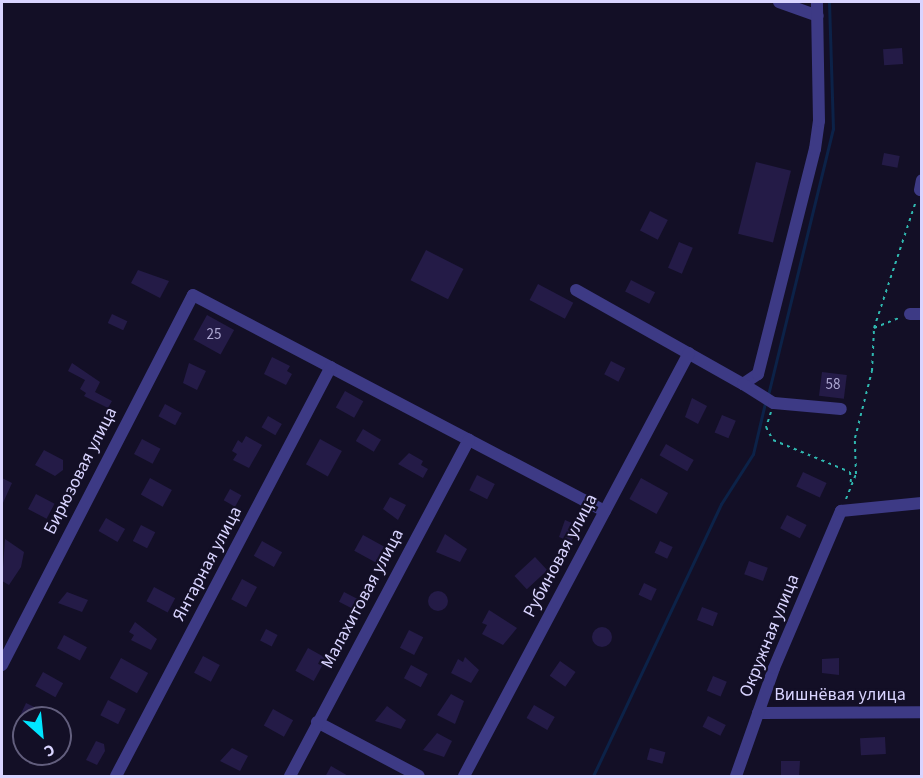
<!DOCTYPE html>
<html>
<head>
<meta charset="utf-8">
<style>
	body { margin:0 }
	#map { position:relative; width:923px; height:778px; overflow:hidden; background:#130f26; font-family:"Source Sans 3",sans-serif }
	div>[style] { position:absolute }
	.stream>* { height:3px; margin:-1.5px; padding:0 1.5px; transform-origin:1.5px; border-radius:1.5px; background:#0c2248 }
	.building>* { inset:0; background:#241b47; transform-origin:0 0 }
	.round { border-radius:50% }
	.path>* { height:2px; margin-top:-1px; transform-origin:0; background:repeating-linear-gradient(90deg,#2fb8b0 0 3px,transparent 0 7.5px) }
	.minor>* { height:12px; margin:-6px; padding:0 6px; transform-origin:6px; border-radius:6px; background:#3d3a85 }
	span { translate:-50% -50%; white-space:nowrap; text-align:center; line-height:1.15; -webkit-text-stroke:4.5px #130f26; paint-order:stroke }
	.number-label { font-size:15px; color:#aca6d1 }
	.number-label span { -webkit-text-stroke-width:0 }
	.street-label { font-size:18px; color:#d9d4ff }
	.frame { position:absolute; inset:0; border:3px solid #d9d4ff; pointer-events:none }
	.north { position:absolute; left:12px; top:706px; width:60px; height:60px; box-sizing:border-box; background:#130f26; border:2px solid #625e7d; border-radius:50%; rotate:153deg; font-size:16px; font-weight:700; line-height:24px; text-align:center; color:#d9d4ff }
	.north::after { content:''; display:block; margin:auto; width:21px; height:27px; background:#00e5ff; clip-path:polygon(50% 0,100% 100%,50% 72%,0 100%) }
</style>
</head>
<body>
<div id="map">
	<div class="stream">
		<i style="left:768px;top:395px;width:274px;rotate:-76.3deg"></i>
		<i style="left:833px;top:129px;width:127px;rotate:-91.8deg"></i>
		<i style="left:593px;top:776px;width:301px;rotate:-64.8deg"></i>
		<i style="left:721px;top:504px;width:59px;rotate:-57.4deg"></i>
		<i style="left:753px;top:454px;width:52px;rotate:-76.8deg"></i>
	</div>
	<div class="building">
		<i style="left:902px;top:48px;width:16px;height:19px;rotate:86deg"></i>
		<i style="left:884px;top:153px;width:16px;height:12px;rotate:11deg"></i>
		<i style="left:756px;top:162px;width:36px;height:74px;rotate:14deg"></i>
		<i style="left:650px;top:211px;width:20px;height:22px;rotate:27deg"></i>
		<i style="left:679px;top:242px;width:15px;height:28px;rotate:23deg"></i>
		<i style="left:426px;top:250px;width:42px;height:34px;rotate:27deg"></i>
		<i style="clip-path:polygon(138px 270px,169px 281px,160px 298px,131px 283px)"></i>
		<i style="left:631px;top:280px;width:27px;height:13px;rotate:27deg"></i>
		<i style="left:538px;top:284px;width:40px;height:18px;rotate:28deg"></i>
		<i style="left:112px;top:314px;width:17px;height:10px;rotate:25deg"></i>
		<i style="left:207px;top:315px;width:31px;height:28px;rotate:29deg"></i>
		<i style="clip-path:polygon(272px 357px,290px 366px,287px 371px,292px 374px,286px 385px,264px 374px)"></i>
		<i style="left:611px;top:361px;width:16px;height:15px;rotate:27deg"></i>
		<i style="clip-path:polygon(72px 363px,100px 382px,95px 392px,112px 401px,108px 408px,84px 396px,86px 393px,80px 389px,85px 380px,68px 371px)"></i>
		<i style="clip-path:polygon(189px 363px,206px 371px,197px 390px,183px 383px)"></i>
		<i style="left:822px;top:372px;width:25px;height:24px;rotate:7deg"></i>
		<i style="left:345px;top:391px;width:21px;height:19px;rotate:29deg"></i>
		<i style="clip-path:polygon(692px 398px,707px 406px,698px 424px,685px 417px)"></i>
		<i style="left:165px;top:404px;width:19px;height:14px;rotate:28deg"></i>
		<i style="left:722px;top:415px;width:15px;height:19px;rotate:23deg"></i>
		<i style="left:268px;top:416px;width:16px;height:13px;rotate:30deg"></i>
		<i style="left:363px;top:429px;width:21px;height:14px;rotate:31deg"></i>
		<i style="clip-path:polygon(246px 436px,262px 445px,249px 468px,233px 460px,237px 454px,232px 451px,238px 440px,242px 443px)"></i>
		<i style="left:142px;top:439px;width:21px;height:17px;rotate:28deg"></i>
		<i style="left:320px;top:439px;width:25px;height:29px;rotate:29deg"></i>
		<i style="left:666px;top:444px;width:32px;height:13px;rotate:30deg"></i>
		<i style="clip-path:polygon(44px 450px,63px 460px,63px 470px,55px 476px,35px 465px)"></i>
		<i style="clip-path:polygon(409px 453px,423px 461px,421px 465px,428px 469px,423px 478px,398px 464px)"></i>
		<i style="left:803px;top:472px;width:26px;height:16px;rotate:25deg"></i>
		<i style="left:477px;top:475px;width:20px;height:17px;rotate:27deg"></i>
		<i style="clip-path:polygon(2px 478px,12px 483px,2px 505px)"></i>
		<i style="left:150px;top:478px;width:25px;height:19px;rotate:29deg"></i>
		<i style="left:641px;top:478px;width:31px;height:24px;rotate:29deg"></i>
		<i style="left:230px;top:489px;width:13px;height:13px;rotate:29deg"></i>
		<i style="left:36px;top:494px;width:21px;height:17px;rotate:28deg"></i>
		<i style="clip-path:polygon(390px 497px,406px 505px,398px 520px,383px 509px)"></i>
		<i style="left:787px;top:515px;width:22px;height:15px;rotate:27deg"></i>
		<i style="left:106px;top:518px;width:22px;height:15px;rotate:30deg"></i>
		<i style="clip-path:polygon(565px 520px,579px 526px,571px 542px,559px 537px)"></i>
		<i style="left:141px;top:525px;width:16px;height:18px;rotate:27deg"></i>
		<i style="clip-path:polygon(445px 534px,467px 549px,460px 562px,436px 552px)"></i>
		<i style="left:363px;top:535px;width:25px;height:18px;rotate:29deg"></i>
		<i style="clip-path:polygon(5px 539px,24px 552px,21px 567px,9px 585px,2px 581px)"></i>
		<i style="left:262px;top:541px;width:23px;height:17px;rotate:29deg"></i>
		<i style="left:660px;top:541px;width:14px;height:13px;rotate:25deg"></i>
		<i style="left:535px;top:557px;width:18px;height:28px;rotate:47deg"></i>
		<i style="left:749px;top:561px;width:20px;height:14px;rotate:20deg"></i>
		<i style="left:242px;top:579px;width:17px;height:23px;rotate:28deg"></i>
		<i style="left:644px;top:583px;width:14px;height:13px;rotate:25deg"></i>
		<i style="left:154px;top:587px;width:24px;height:16px;rotate:28deg"></i>
		<i class="round" style="left:428px;top:591px;width:20px;height:20px"></i>
		<i style="clip-path:polygon(67px 592px,88px 600px,82px 612px,58px 603px)"></i>
		<i style="left:344px;top:592px;width:18px;height:11px;rotate:27deg"></i>
		<i style="left:702px;top:607px;width:17px;height:14px;rotate:21deg"></i>
		<i style="clip-path:polygon(489px 610px,517px 628px,503px 645px,482px 634px,487px 625px,482px 623px)"></i>
		<i style="clip-path:polygon(135px 622px,157px 639px,151px 650px,131px 640px,134px 635px,129px 632px)"></i>
		<i class="round" style="left:592px;top:627px;width:20px;height:20px"></i>
		<i style="left:266px;top:629px;width:13px;height:13px;rotate:27deg"></i>
		<i style="left:409px;top:630px;width:16px;height:20px;rotate:27deg"></i>
		<i style="left:64px;top:635px;width:26px;height:15px;rotate:28deg"></i>
		<i style="left:308px;top:648px;width:21px;height:26px;rotate:29deg"></i>
		<i style="left:203px;top:656px;width:19px;height:19px;rotate:28deg"></i>
		<i style="clip-path:polygon(465px 657px,479px 670px,471px 683px,451px 673px,458px 659px,463px 662px)"></i>
		<i style="left:121px;top:658px;width:31px;height:23px;rotate:29deg"></i>
		<i style="clip-path:polygon(839px 658px,839px 675px,822px 673px,822px 659px)"></i>
		<i style="left:560px;top:661px;width:19px;height:18px;rotate:35deg"></i>
		<i style="left:411px;top:665px;width:19px;height:15px;rotate:28deg"></i>
		<i style="left:43px;top:672px;width:23px;height:16px;rotate:29deg"></i>
		<i style="left:713px;top:676px;width:15px;height:16px;rotate:23deg"></i>
		<i style="clip-path:polygon(451px 694px,464px 701px,455px 724px,437px 715px)"></i>
		<i style="left:108px;top:700px;width:20px;height:17px;rotate:27deg"></i>
		<i style="clip-path:polygon(26px 703px,57px 718px,19px 718px)"></i>
		<i style="left:534px;top:705px;width:24px;height:15px;rotate:30deg"></i>
		<i style="clip-path:polygon(387px 706px,406px 720px,401px 729px,375px 721px)"></i>
		<i style="left:273px;top:709px;width:23px;height:19px;rotate:29deg"></i>
		<i style="left:708px;top:716px;width:20px;height:12px;rotate:27deg"></i>
		<i style="clip-path:polygon(437px 733px,452px 741px,444px 757px,423px 750px)"></i>
		<i style="left:885px;top:737px;width:17px;height:25px;rotate:87deg"></i>
		<i style="clip-path:polygon(96px 741px,104px 744px,105px 751px,97px 765px,86px 760px)"></i>
		<i style="clip-path:polygon(232px 748px,248px 756px,240px 771px,220px 761px)"></i>
		<i style="left:650px;top:748px;width:16px;height:12px;rotate:15deg"></i>
		<i style="clip-path:polygon(781px 761px,800px 761px,799px 777px,781px 775px)"></i>
		<i style="clip-path:polygon(331px 766px,350px 777px,325px 777px)"></i>
	</div>
	<div class="path">
		<i style="left:874px;top:328px;width:27px;rotate:-22deg"></i>
		<i style="left:771px;top:412px;width:16px;rotate:108deg"></i>
		<i style="left:766px;top:427px;width:15px;rotate:62deg"></i>
		<i style="left:773px;top:440px;width:83px;rotate:22.6deg"></i>
		<i style="left:850px;top:472px;width:11px;rotate:85deg"></i>
		<i style="left:846px;top:499px;width:27px;rotate:-68deg"></i>
		<i style="left:856px;top:474px;width:36px;rotate:-92deg"></i>
		<i style="left:855px;top:438px;width:69px;rotate:-75.8deg"></i>
		<i style="left:872px;top:371px;width:43px;rotate:-87.3deg"></i>
		<i style="left:874px;top:328px;width:134px;rotate:-71.7deg"></i>
	</div>
	<div class="minor">
		<i style="left:779px;top:2px;width:41px;rotate:19.7deg"></i>
		<i style="left:920px;top:190px;width:10px;rotate:-79deg"></i>
		<i style="left:576px;top:290px;width:192px;rotate:29.4deg"></i>
		<i style="left:743px;top:384px;width:18px;rotate:-34deg"></i>
		<i style="left:758px;top:374px;width:232px;rotate:-75.8deg"></i>
		<i style="left:815px;top:149px;width:28px;rotate:-82deg"></i>
		<i style="left:819px;top:121px;width:119px;rotate:-91deg"></i>
		<i style="left:910px;top:314px;width:12px"></i>
		<i style="left:743px;top:384px;width:36px;rotate:32deg"></i>
		<i style="left:774px;top:403px;width:67px;rotate:5.1deg"></i>
		<i style="left:2px;top:665px;width:416px;rotate:-62.7deg"></i>
		<i style="left:193px;top:295px;width:465px;rotate:27.7deg"></i>
		<i style="left:758px;top:713px;width:164px;rotate:-0.3deg"></i>
		<i style="left:317px;top:722px;width:115px;rotate:27.9deg"></i>
		<i style="left:116px;top:776px;width:462px;rotate:-62.3deg"></i>
		<i style="left:290px;top:776px;width:381px;rotate:-62deg"></i>
		<i style="left:464px;top:776px;width:479px;rotate:-62deg"></i>
		<i style="left:736px;top:776px;width:114px;rotate:-70.6deg"></i>
		<i style="left:774px;top:668px;width:171px;rotate:-66.9deg"></i>
		<i style="left:841px;top:511px;width:81px;rotate:-5.6deg"></i>
	</div>
	<div class="number-label">
		<span style="left:214px;top:335px">25</span>
		<span style="left:833px;top:385px">58</span>
	</div>
	<div class="street-label">
		<span style="left:81px;top:471px;rotate:-63deg">Бирюзовая улица</span>
		<span style="left:561px;top:556px;rotate:-62deg">Рубиновая улица</span>
		<span style="left:208px;top:564px;rotate:-62deg">Янтарная улица</span>
		<span style="left:363px;top:599px;rotate:-62deg">Малахитовая улица</span>
		<span style="left:770px;top:636px;rotate:-68deg">Окружная улица</span>
		<span style="left:840px;top:695px">Вишнёвая улица</span>
	</div>
	<div class="frame"></div>
	<div class="north">С</div>
</div>
</body>
</html>
